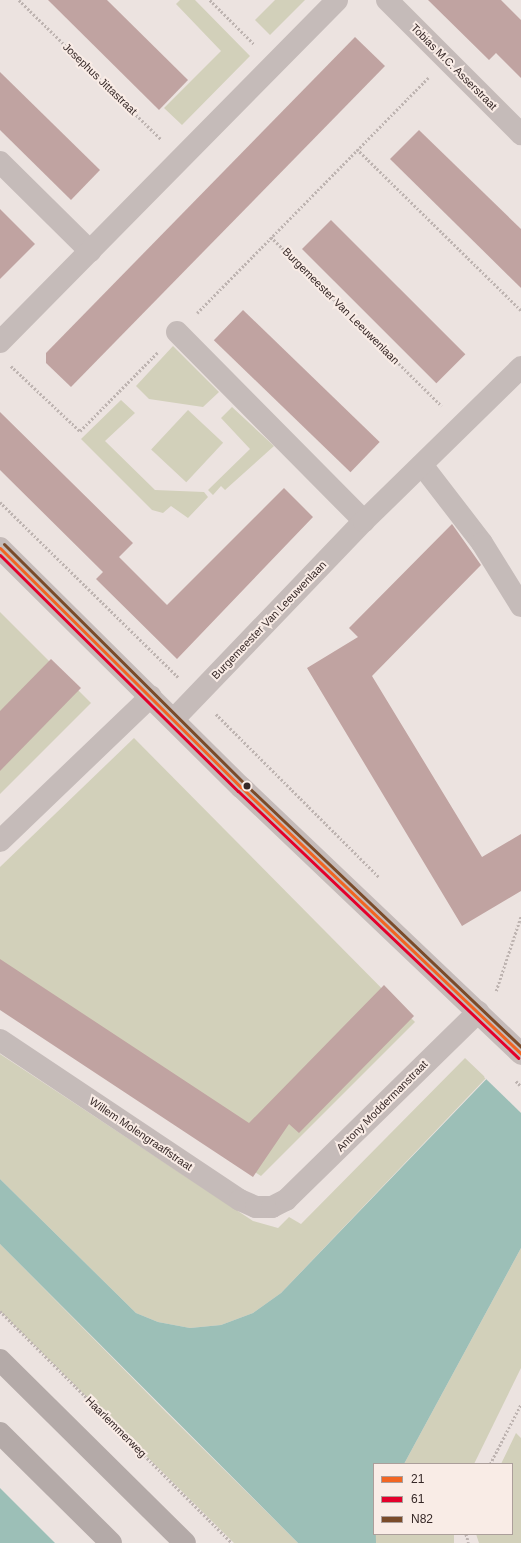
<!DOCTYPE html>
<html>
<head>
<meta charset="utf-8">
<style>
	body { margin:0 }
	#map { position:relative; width:521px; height:1543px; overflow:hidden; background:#ece3e0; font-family:Arial,sans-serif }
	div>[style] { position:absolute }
	.green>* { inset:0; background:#d2d0ba; transform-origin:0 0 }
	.water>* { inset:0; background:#9cbfb7 }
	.pier>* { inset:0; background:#ece3e0 }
	.building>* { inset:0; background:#c0a3a1; transform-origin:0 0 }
	.path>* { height:2.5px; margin-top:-1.25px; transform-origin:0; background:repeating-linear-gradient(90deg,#beb4b1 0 2px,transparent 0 4px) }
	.minor>* { height:22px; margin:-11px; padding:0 11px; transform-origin:11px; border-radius:11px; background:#c5bbb9 }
	.major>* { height:22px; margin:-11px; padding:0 11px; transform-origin:11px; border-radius:11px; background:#b4aaa8 }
	.bus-1>* { height:3px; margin:-1.5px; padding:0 1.5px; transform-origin:1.5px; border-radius:1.5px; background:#f26522 }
	.bus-2>* { height:3px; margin:-1.5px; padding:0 1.5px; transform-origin:1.5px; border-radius:1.5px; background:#e4002b }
	.bus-3>* { height:3px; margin:-1.5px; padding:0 1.5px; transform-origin:1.5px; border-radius:1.5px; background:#7a4b2a }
	.dots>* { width:11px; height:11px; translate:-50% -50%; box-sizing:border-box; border:2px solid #f9ece6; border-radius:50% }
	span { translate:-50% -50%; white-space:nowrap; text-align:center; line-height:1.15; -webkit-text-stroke:4px #f9ece6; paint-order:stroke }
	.street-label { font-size:11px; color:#362827 }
	.legend { position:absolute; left:373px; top:1463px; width:140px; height:72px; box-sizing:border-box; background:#f9ece6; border:1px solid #ab9e9a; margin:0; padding:5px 7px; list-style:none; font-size:12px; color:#362827 }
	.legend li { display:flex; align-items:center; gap:8px; height:20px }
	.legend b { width:20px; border:1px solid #ab9e9a }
</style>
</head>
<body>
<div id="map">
	<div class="green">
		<i style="clip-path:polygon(180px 0,195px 0,250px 56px,182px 125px,164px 108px,221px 51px,176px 4px)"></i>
		<i style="clip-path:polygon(275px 0,305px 0,270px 35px,255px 20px)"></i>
		<i style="clip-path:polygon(173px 346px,219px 392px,203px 407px,149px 399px,136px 386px)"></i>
		<i style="clip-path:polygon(121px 400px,135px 413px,105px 441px,155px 490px,204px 492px,208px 497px,188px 518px,171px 506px,163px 513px,152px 510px,81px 439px)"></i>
		<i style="clip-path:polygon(232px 407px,274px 446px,225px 490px,221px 486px,213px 495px,208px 490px,250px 449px,221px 418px)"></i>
		<i style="left:188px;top:410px;width:48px;height:54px;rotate:43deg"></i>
		<i style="clip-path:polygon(0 612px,91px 703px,0 794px)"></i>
		<i style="clip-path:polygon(134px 738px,415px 1022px,261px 1176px,0 1007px,0 867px)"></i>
		<i style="clip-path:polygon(0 1054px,253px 1221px,278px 1228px,289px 1217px,301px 1224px,465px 1058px,486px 1078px,281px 1293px,253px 1313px,221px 1325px,190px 1328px,158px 1322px,136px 1313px,0 1179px)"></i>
		<i style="clip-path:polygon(0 1244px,166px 1412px,298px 1543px,234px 1543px,0 1311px)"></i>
		<i style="clip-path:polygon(521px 1248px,521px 1368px,474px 1464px,404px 1464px)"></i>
		<i style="clip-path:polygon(516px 1433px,521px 1438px,521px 1543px,479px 1543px,476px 1534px,512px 1534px,512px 1464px,501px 1464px)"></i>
		<i style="left:375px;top:1534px;width:79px;height:9px"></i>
	</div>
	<div class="water">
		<i style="clip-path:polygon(521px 1043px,521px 1248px,404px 1464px,374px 1464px,376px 1543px,298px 1543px,0 1244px,0 1179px,136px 1313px,158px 1322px,190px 1328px,221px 1325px,253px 1313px,281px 1293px)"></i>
		<i style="clip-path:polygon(0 1488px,55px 1543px,0 1543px)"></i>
	</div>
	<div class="pier">
		<i style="clip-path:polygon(521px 1041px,521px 1113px,484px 1077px)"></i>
	</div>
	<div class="building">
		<i style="clip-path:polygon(48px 0,107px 0,188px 80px,159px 110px)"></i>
		<i style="clip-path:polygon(428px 0,501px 0,521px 20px,521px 78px,496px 53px,489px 60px)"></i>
		<i style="clip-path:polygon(355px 37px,385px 66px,71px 387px,46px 363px,46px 353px)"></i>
		<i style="clip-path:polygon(0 72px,100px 170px,71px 200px,0 130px)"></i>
		<i style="clip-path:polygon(419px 130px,521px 229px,521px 288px,390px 159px)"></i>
		<i style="clip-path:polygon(0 209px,35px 244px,0 279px)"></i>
		<i style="left:331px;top:220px;width:190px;height:41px;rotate:45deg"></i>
		<i style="left:243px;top:310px;width:190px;height:42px;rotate:44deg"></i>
		<i style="clip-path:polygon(0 412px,133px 543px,119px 557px,167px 605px,284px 488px,313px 517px,177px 659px,96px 579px,103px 572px,0 470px)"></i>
		<i style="clip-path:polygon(452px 524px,481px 565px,372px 676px,482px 857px,521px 834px,521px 891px,462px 926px,307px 668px,358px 637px,349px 628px)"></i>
		<i style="clip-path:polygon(51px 659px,81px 688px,0 771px,0 711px)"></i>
		<i style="clip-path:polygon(0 959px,249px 1123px,384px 985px,414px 1016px,299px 1133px,289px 1124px,253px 1177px,0 1010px)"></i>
	</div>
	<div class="path">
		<i style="left:19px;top:0;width:200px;rotate:44.4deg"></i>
		<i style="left:210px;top:0;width:62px;rotate:45deg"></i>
		<i style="left:357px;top:149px;width:230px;rotate:44.5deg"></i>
		<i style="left:271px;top:237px;width:240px;rotate:44.7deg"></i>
		<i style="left:197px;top:313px;width:330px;rotate:-45.5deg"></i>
		<i style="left:11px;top:366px;width:95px;rotate:43.3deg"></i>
		<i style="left:80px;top:431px;width:111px;rotate:-45.4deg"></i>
		<i style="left:0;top:502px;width:250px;rotate:44.5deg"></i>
		<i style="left:216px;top:714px;width:231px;rotate:45deg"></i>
		<i style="left:496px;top:991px;width:79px;rotate:-71.6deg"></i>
		<i style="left:516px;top:1081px;width:7px;rotate:45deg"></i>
		<i style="left:0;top:1311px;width:328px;rotate:45deg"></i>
		<i style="left:490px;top:1464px;width:68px;rotate:-62.7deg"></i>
		<i style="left:466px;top:1534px;width:9px;rotate:72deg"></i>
	</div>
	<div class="minor">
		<i style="left:387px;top:0;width:190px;rotate:45deg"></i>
		<i style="left:0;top:162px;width:127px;rotate:44.7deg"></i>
		<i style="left:177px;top:332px;width:266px;rotate:45.3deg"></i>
		<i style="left:0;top:342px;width:480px;rotate:-45.4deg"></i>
		<i style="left:422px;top:465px;width:98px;rotate:52.4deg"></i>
		<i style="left:482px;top:543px;width:74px;rotate:58.2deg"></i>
		<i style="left:0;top:548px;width:339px;rotate:44.8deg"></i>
		<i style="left:241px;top:787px;width:387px;rotate:43.6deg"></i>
		<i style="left:174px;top:719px;width:274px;rotate:-46.2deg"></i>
		<i style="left:364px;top:521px;width:220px;rotate:-44.4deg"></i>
		<i style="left:0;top:841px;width:209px;rotate:-43.8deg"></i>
		<i style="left:0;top:1040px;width:288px;rotate:33.7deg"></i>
		<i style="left:240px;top:1200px;width:17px;rotate:24deg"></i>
		<i style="left:256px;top:1207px;width:16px"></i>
		<i style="left:272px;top:1207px;width:16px;rotate:-27deg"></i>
		<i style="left:286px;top:1200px;width:269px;rotate:-44.4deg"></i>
	</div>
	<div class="major">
		<i style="left:0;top:1360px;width:260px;rotate:44.7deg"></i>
		<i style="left:0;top:1433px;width:156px;rotate:44.7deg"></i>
	</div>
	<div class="bus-1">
		<i style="left:0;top:548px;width:339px;rotate:44.8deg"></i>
		<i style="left:241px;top:787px;width:387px;rotate:43.6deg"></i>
	</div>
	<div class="bus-2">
		<i style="left:0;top:555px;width:335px;rotate:44.8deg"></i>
		<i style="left:238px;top:791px;width:387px;rotate:43.6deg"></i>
	</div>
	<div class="bus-3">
		<i style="left:4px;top:544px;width:339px;rotate:44.9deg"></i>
		<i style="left:244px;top:783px;width:383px;rotate:43.6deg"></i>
	</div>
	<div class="dots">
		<i style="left:247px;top:786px;background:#362827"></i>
	</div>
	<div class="street-label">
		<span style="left:454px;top:67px;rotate:45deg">Tobias M.C. Asserstraat</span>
		<span style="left:100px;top:79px;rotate:44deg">Josephus Jittastraat</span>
		<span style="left:341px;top:306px;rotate:45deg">Burgemeester Van Leeuwenlaan</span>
		<span style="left:269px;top:620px;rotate:-46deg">Burgemeester Van Leeuwenlaan</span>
		<span style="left:382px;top:1106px;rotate:-45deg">Antony Moddermanstraat</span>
		<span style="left:141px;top:1134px;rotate:34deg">Willem Molengraaffstraat</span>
		<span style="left:116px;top:1427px;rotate:45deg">Haarlemmerweg</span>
	</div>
	<ul class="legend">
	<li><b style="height:5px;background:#f26522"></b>21</li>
	<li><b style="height:5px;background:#e4002b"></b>61</li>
	<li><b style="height:5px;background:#7a4b2a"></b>N82</li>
	</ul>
</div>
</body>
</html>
